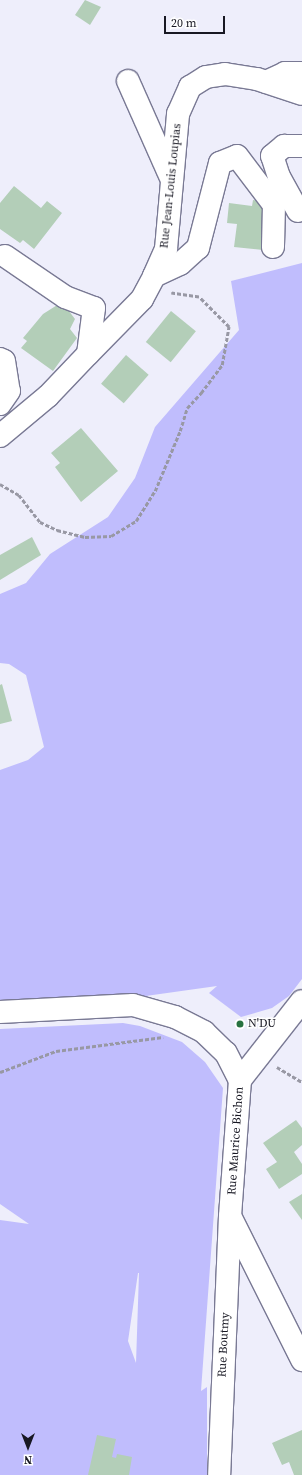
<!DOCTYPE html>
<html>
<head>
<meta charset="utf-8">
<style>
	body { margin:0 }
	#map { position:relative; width:302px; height:1475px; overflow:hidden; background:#eeeefb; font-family:"Source Serif 4",serif }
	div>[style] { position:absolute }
	.green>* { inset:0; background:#c0bdfd }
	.building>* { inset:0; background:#b3ceb8; transform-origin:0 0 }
	.path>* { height:2.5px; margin-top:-1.25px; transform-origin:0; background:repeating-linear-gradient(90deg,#9898a4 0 4px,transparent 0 6px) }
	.roads { filter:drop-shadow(1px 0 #797994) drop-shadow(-1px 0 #797994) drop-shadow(0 1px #797994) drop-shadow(0 -1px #797994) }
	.minor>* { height:22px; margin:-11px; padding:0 11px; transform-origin:11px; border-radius:11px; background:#fff }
	.dots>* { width:11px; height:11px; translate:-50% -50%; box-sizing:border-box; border:2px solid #fff; border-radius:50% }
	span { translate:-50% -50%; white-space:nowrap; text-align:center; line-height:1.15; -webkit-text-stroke:3px #fff; paint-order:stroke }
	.street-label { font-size:12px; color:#181823 }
	.poi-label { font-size:12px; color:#181823 }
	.left { translate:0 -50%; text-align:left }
	.north { position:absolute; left:8px; top:1427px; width:40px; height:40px; -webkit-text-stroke:3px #fff; paint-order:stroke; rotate:180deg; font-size:11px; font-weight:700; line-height:16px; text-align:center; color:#181823 }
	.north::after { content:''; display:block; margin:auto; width:14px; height:18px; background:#181823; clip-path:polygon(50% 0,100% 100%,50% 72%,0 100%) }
	.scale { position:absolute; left:164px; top:16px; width:61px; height:18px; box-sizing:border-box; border:2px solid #181823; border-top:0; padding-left:5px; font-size:12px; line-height:14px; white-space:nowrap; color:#181823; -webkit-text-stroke:3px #fff; paint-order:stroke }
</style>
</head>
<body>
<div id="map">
	<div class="green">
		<i style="clip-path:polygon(302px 263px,302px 979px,289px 996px,272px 1008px,241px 1017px,209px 993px,217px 986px,110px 1001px,0 1001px,0 770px,28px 760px,44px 747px,26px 675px,9px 664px,0 663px,0 594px,26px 583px,50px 554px,108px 517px,135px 478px,155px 427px,239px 330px,231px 281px)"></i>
		<i style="clip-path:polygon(evenodd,123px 1023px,140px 1026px,182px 1042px,205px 1062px,223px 1088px,201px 1391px,207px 1387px,207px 1475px,0 1475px,0 1220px,29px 1224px,0 1204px,0 1029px,123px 1023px,138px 1273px,139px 1273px,136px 1363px,128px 1341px,138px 1273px)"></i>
	</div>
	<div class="building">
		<i style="clip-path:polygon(85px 0,101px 7px,90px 25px,75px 15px)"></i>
		<i style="clip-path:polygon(14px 186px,41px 208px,47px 201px,62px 213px,34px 249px,23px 240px,20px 243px,0 229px,0 203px)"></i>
		<i style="clip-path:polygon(253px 200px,269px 202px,263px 250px,234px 247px,237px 224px,227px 223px,229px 203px,252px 206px)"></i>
		<i style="clip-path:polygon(62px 302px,75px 319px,70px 329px,77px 338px,53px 371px,21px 348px,27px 341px,23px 338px,43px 314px)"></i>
		<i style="left:171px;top:311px;width:32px;height:40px;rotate:39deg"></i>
		<i style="left:126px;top:355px;width:30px;height:38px;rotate:41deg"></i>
		<i style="clip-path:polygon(81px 428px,118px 471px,81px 502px,55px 467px,60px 463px,51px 453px)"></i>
		<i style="clip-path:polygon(32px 537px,41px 555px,0 580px,0 555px)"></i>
		<i style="clip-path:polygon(2px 684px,12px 721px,0 724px,0 685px)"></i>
		<i style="clip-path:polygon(296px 1120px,302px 1128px,302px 1145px,294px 1152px,302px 1164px,302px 1174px,279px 1189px,266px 1169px,277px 1162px,263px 1143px)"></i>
		<i style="clip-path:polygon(302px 1194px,302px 1220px,289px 1202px)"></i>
		<i style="clip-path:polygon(302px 1430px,302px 1475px,294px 1475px,289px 1462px,282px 1465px,272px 1443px)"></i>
		<i style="clip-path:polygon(97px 1435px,116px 1439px,112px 1457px,116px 1458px,117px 1454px,132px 1457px,129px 1475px,88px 1475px)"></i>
	</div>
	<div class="path">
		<i style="left:0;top:484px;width:22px;rotate:30deg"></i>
		<i style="left:19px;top:495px;width:34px;rotate:52deg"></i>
		<i style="left:40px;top:522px;width:19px;rotate:25deg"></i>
		<i style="left:57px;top:530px;width:29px;rotate:14deg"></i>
		<i style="left:85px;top:537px;width:26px;rotate:-2deg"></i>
		<i style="left:111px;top:536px;width:29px;rotate:-31deg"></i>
		<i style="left:136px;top:521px;width:36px;rotate:-58deg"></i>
		<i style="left:155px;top:491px;width:65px;rotate:-67.4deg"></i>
		<i style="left:180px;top:431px;width:24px;rotate:-73deg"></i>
		<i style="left:187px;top:408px;width:21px;rotate:-47deg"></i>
		<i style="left:201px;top:393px;width:35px;rotate:-53deg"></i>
		<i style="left:222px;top:365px;width:39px;rotate:-80deg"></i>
		<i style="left:229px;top:327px;width:42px;rotate:-135deg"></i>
		<i style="left:199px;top:297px;width:28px;rotate:-172deg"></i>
		<i style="left:277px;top:1067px;width:29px;rotate:31deg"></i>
		<i style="left:0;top:1072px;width:60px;rotate:-20.6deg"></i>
		<i style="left:56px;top:1051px;width:108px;rotate:-7.5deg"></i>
	</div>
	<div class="roads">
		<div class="minor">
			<i style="left:128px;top:81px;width:104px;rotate:66.1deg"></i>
			<i style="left:266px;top:82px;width:21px;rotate:-25deg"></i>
			<i style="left:285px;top:73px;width:17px"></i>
			<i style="left:298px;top:211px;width:39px;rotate:-119deg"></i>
			<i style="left:279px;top:177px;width:22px;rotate:-108deg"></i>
			<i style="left:272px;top:156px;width:16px;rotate:-40deg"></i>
			<i style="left:284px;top:146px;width:18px"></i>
			<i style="left:5px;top:256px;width:73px;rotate:34.3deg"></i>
			<i style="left:65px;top:297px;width:31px;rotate:21deg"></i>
			<i style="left:94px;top:308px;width:46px;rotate:97.4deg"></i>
			<i style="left:154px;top:276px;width:29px;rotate:-25deg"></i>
			<i style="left:180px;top:264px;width:24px;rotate:-42deg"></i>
			<i style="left:198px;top:248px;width:88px;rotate:-75.5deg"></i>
			<i style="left:220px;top:163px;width:18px;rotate:-22deg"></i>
			<i style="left:237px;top:156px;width:61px;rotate:52.9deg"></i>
			<i style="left:274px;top:205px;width:42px;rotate:91.4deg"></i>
			<i style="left:0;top:359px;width:4px;rotate:27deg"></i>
			<i style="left:4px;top:361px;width:30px;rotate:81deg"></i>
			<i style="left:9px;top:391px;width:16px;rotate:125deg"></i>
			<i style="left:0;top:436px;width:62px;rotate:-39.8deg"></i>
			<i style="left:48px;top:396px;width:58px;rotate:-46.4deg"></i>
			<i style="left:88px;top:354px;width:77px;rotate:-45.5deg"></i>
			<i style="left:142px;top:299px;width:26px;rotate:-62deg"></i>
			<i style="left:154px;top:276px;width:30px;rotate:-66deg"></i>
			<i style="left:166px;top:249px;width:136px;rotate:-84.9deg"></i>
			<i style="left:178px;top:114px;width:30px;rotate:-66deg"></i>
			<i style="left:190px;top:87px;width:19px;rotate:-32deg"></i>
			<i style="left:206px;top:77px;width:19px;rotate:-9deg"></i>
			<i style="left:225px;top:74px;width:32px;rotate:9deg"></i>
			<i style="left:257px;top:79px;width:47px;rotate:18.4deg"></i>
			<i style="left:0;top:1012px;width:133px;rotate:-3deg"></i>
			<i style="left:133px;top:1005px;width:44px;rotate:15.9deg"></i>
			<i style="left:175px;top:1017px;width:33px;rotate:27deg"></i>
			<i style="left:204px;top:1032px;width:30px;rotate:44deg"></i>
			<i style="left:226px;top:1053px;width:30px;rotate:63deg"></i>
			<i style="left:240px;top:1080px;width:136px;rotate:94.2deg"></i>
			<i style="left:230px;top:1216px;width:259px;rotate:92.4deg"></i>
			<i style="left:240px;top:1080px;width:100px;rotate:-51.9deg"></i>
			<i style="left:231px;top:1218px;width:159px;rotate:63.4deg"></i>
		</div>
	</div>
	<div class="dots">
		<i style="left:240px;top:1024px;background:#287240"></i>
	</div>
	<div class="street-label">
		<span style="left:171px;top:186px;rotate:-84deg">Rue Jean-Louis Loupias</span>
		<span style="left:236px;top:1141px;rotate:-86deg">Rue Maurice Bichon</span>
		<span style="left:224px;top:1345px;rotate:-87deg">Rue Boutmy</span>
	</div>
	<div class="poi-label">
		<span class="left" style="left:248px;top:1024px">N'DU</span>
	</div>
	<div class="north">N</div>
	<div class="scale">20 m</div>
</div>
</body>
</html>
